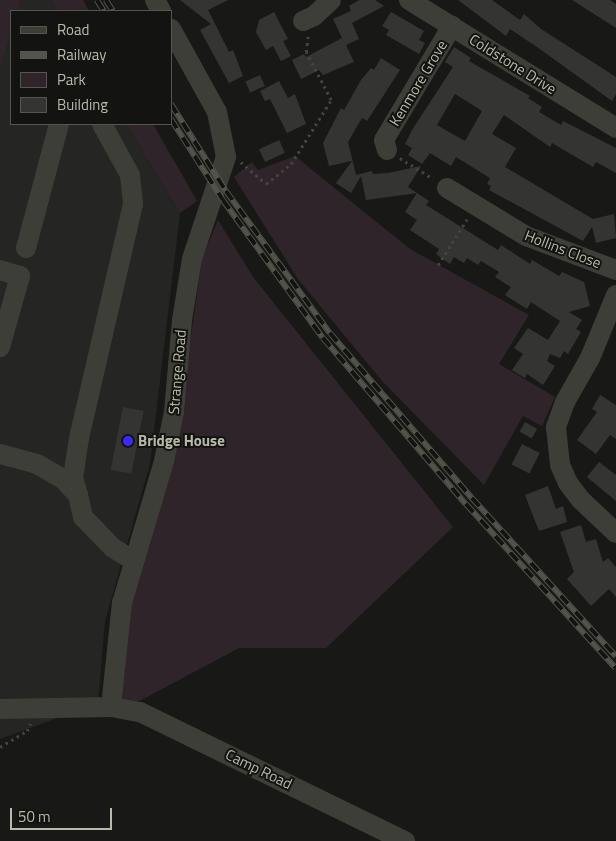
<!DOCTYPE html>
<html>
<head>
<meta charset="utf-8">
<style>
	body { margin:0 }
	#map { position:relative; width:616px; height:841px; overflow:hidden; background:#181917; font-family:"Titillium Web",sans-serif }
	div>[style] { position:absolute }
	.built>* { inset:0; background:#252623 }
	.green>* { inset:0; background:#2e2429 }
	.building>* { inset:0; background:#343532; transform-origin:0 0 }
	.path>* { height:2.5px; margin-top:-1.25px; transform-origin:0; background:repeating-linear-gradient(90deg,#44453d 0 2.5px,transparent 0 6.5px) }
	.minor>* { height:20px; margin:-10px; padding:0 10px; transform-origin:10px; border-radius:10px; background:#3c3e37 }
	.rail>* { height:5.5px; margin-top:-2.75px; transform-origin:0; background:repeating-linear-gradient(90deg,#131412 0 11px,#52534a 0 22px); box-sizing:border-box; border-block:1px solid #52534a }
	.dots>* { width:14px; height:14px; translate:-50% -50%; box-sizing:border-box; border:2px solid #131412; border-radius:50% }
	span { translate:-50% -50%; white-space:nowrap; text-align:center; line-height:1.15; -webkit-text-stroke:4px #131412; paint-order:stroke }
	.street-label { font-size:15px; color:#b8baa8 }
	.poi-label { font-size:15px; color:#b8baa8; font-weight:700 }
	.left { translate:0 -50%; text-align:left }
	.legend { position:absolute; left:10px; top:10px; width:162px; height:115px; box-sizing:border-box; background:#131412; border:1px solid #55564e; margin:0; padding:6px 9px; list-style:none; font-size:15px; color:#b8baa8 }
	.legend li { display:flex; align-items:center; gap:10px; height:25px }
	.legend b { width:25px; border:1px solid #55564e }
	.scale { position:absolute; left:10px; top:808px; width:102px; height:22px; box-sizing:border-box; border:2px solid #b8baa8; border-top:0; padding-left:6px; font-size:15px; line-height:18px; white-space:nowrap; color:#b8baa8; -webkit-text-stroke:4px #131412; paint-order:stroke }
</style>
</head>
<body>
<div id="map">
	<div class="built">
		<i style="clip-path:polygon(21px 0,50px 0,57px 11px,18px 11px)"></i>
		<i style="clip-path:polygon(11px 33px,11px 124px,126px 124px,180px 213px,150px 464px,105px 621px,98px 703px,0 739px,0 71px)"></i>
	</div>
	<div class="green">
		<i style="clip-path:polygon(0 0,21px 0,18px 11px,11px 11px,11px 33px,0 71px)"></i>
		<i style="clip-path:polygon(50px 0,83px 0,89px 11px,57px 11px)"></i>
		<i style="clip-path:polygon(126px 124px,153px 124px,197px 201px,180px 213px)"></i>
		<i style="clip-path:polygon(295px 156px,410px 249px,529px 315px,499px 364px,555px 397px,542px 426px,523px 416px,484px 485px,382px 381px,298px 279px,234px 177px,252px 162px,258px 170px)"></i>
		<i style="clip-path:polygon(218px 220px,253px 277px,453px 527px,326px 648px,239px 648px,119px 712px,123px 633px,173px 463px,202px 259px)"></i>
	</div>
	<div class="building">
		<i style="clip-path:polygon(180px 0,228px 0,208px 10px,229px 52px,233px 50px,243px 76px,229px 83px,200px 30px,211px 24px)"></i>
		<i style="clip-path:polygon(359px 0,375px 0,384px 6px,352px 23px,359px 39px,346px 45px,354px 62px,323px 75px,319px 70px,301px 79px,292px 60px,304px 54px,306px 57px,342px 38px,333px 19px,351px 11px,349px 6px)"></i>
		<i style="clip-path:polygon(458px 0,492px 0,520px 20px,524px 14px,541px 29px,616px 77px,616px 94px,612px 101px,537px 47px,510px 29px,506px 36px)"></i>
		<i style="clip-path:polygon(572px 0,610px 0,616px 4px,616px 28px)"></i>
		<i style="clip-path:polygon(274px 12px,288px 39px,283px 41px,291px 56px,281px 61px,273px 46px,266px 50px,256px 32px,259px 20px)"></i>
		<i style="clip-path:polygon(391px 12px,424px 31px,419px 40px,425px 43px,419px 54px,386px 35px,389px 30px,382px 26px)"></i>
		<i style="clip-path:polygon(evenodd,454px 47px,471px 58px,469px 61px,530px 96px,528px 98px,542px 107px,539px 112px,561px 125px,563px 121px,616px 148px,616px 173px,596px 162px,593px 167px,552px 143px,550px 147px,504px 115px,492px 134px,516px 148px,505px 167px,593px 219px,614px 214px,616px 238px,596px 243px,592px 227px,583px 241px,489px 190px,491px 186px,487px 184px,490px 178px,456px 157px,451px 166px,430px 153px,422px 164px,408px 155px,412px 148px,405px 144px,412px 130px,453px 67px,445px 62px,454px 47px,455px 94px,482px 111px,465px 141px,437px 125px,455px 94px)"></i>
		<i style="clip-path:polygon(381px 58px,400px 70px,367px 121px,362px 118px,348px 142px,356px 175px,372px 171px,373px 174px,388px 173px,421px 166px,408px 187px,429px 201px,426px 205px,498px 250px,501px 245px,530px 264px,532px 260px,559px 276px,562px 272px,584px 282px,590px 306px,569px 312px,582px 320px,576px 329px,581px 332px,568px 354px,564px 351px,560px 358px,550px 354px,547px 361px,555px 366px,543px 385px,527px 374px,525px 378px,512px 370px,523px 354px,514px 348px,528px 328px,548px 340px,560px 321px,531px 302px,527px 309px,505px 295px,511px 287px,495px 277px,499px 272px,481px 261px,478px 265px,467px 258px,464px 263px,454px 257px,450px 264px,436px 254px,439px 249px,410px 230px,417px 220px,405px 212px,417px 193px,366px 200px,361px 176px,351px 193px,336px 183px,352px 161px,329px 166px,323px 143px,341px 108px,344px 110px,361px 80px,371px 68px,374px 70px)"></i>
		<i style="left:260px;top:75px;width:12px;height:16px;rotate:66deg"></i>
		<i style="clip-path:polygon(279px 81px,288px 98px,295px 94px,306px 124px,287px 133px,270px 99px,265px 101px,260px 91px)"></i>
		<i style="left:279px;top:140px;width:14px;height:22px;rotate:65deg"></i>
		<i style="clip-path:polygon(600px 395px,616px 405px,616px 439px,610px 435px,596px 454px,577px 440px,597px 412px,592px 409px)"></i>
		<i style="left:123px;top:407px;width:21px;height:64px;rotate:11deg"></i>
		<i style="left:525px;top:422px;width:14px;height:11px;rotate:30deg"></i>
		<i style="left:522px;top:444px;width:20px;height:23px;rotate:27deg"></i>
		<i style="clip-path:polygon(599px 462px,616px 475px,616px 501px,587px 477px)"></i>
		<i style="clip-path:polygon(548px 486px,556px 509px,563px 506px,567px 522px,539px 531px,525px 495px)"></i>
		<i style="clip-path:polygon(581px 525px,586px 542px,596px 539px,603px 562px,608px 558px,616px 567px,616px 597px,609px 589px,591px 606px,567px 579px,574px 572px,560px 532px)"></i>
	</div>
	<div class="path">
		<i style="left:400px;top:158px;width:39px;rotate:32deg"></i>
		<i style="left:241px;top:162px;width:33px;rotate:41deg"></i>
		<i style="left:266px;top:184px;width:32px;rotate:-39deg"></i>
		<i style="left:291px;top:164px;width:75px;rotate:-58deg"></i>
		<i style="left:331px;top:100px;width:54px;rotate:-117.5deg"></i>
		<i style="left:306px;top:52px;width:16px;rotate:-83deg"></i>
		<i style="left:438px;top:265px;width:54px;rotate:-57.8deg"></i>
		<i style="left:0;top:747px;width:31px;rotate:-31deg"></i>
		<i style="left:27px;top:731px;width:8px;rotate:-67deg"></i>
	</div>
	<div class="minor">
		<i style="left:155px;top:0;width:13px;rotate:61deg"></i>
		<i style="left:409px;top:0;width:243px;rotate:31.7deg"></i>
		<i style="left:303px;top:21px;width:12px;rotate:-24deg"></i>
		<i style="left:314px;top:16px;width:23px;rotate:-43deg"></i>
		<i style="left:387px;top:150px;width:10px;rotate:-107deg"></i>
		<i style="left:384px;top:140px;width:133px;rotate:-59.2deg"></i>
		<i style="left:447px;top:188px;width:92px;rotate:31.3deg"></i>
		<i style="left:526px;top:236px;width:96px;rotate:20.7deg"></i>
		<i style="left:26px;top:248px;width:128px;rotate:-75.1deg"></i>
		<i style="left:0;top:270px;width:21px;rotate:17deg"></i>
		<i style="left:20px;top:276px;width:74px;rotate:105.7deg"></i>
		<i style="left:616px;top:295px;width:68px;rotate:112.4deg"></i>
		<i style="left:590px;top:358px;width:51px;rotate:119.6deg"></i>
		<i style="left:565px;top:402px;width:27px;rotate:110deg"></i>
		<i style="left:556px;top:427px;width:38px;rotate:84deg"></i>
		<i style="left:560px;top:465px;width:20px;rotate:66deg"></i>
		<i style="left:568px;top:483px;width:21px;rotate:53deg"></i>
		<i style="left:581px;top:500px;width:48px;rotate:43.3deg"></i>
		<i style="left:0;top:454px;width:38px;rotate:15deg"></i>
		<i style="left:37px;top:464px;width:30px;rotate:30deg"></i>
		<i style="left:63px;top:479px;width:22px;rotate:47deg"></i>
		<i style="left:78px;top:495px;width:23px;rotate:77deg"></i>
		<i style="left:83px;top:517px;width:43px;rotate:45.9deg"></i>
		<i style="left:113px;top:548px;width:23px;rotate:31deg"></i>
		<i style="left:78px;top:495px;width:18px;rotate:-106deg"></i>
		<i style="left:73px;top:478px;width:40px;rotate:-81.5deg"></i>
		<i style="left:79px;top:438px;width:240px;rotate:-77deg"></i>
		<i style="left:133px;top:204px;width:29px;rotate:-96deg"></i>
		<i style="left:130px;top:175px;width:58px;rotate:-118.8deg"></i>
		<i style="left:111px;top:707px;width:105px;rotate:-84deg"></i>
		<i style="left:122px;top:603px;width:148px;rotate:-73.5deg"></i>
		<i style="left:164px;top:461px;width:50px;rotate:-78.5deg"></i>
		<i style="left:174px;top:412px;width:92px;rotate:-85deg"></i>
		<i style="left:182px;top:320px;width:62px;rotate:-80.7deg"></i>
		<i style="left:192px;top:259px;width:108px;rotate:-71.6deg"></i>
		<i style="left:226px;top:157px;width:46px;rotate:-101.3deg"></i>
		<i style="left:217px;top:112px;width:95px;rotate:-119deg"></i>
		<i style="left:0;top:709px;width:111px;rotate:-1deg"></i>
		<i style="left:111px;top:707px;width:29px;rotate:10deg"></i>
		<i style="left:140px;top:712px;width:295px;rotate:26deg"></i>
	</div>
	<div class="rail">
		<i style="left:97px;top:0;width:13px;rotate:58deg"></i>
		<i style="left:106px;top:0;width:13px;rotate:58deg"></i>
		<i style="left:171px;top:104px;width:103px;rotate:57.7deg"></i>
		<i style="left:226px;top:191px;width:176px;rotate:53.8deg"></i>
		<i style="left:330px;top:333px;width:218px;rotate:49.3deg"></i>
		<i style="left:472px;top:498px;width:214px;rotate:47.7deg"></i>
		<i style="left:171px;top:119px;width:96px;rotate:57.3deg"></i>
		<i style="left:223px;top:200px;width:170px;rotate:54.1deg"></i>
		<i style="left:323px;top:338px;width:219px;rotate:49.3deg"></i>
		<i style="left:466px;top:504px;width:222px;rotate:47.6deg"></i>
	</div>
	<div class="dots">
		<i style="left:128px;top:441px;background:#3a29ff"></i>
	</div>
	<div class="street-label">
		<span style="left:513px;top:64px;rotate:32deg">Coldstone Drive</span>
		<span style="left:418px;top:83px;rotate:-59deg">Kenmore Grove</span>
		<span style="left:563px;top:249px;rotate:21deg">Hollins Close</span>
		<span style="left:177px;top:372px;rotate:-85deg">Strange Road</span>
		<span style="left:259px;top:769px;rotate:26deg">Camp Road</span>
	</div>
	<div class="poi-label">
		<span class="left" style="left:138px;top:441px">Bridge House</span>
	</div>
	<ul class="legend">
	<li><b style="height:6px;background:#3c3e37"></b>Road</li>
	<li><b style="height:6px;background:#52534a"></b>Railway</li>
	<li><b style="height:14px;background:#2e2429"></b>Park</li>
	<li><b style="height:14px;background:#343532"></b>Building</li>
	</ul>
	<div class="scale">50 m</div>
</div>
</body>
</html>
